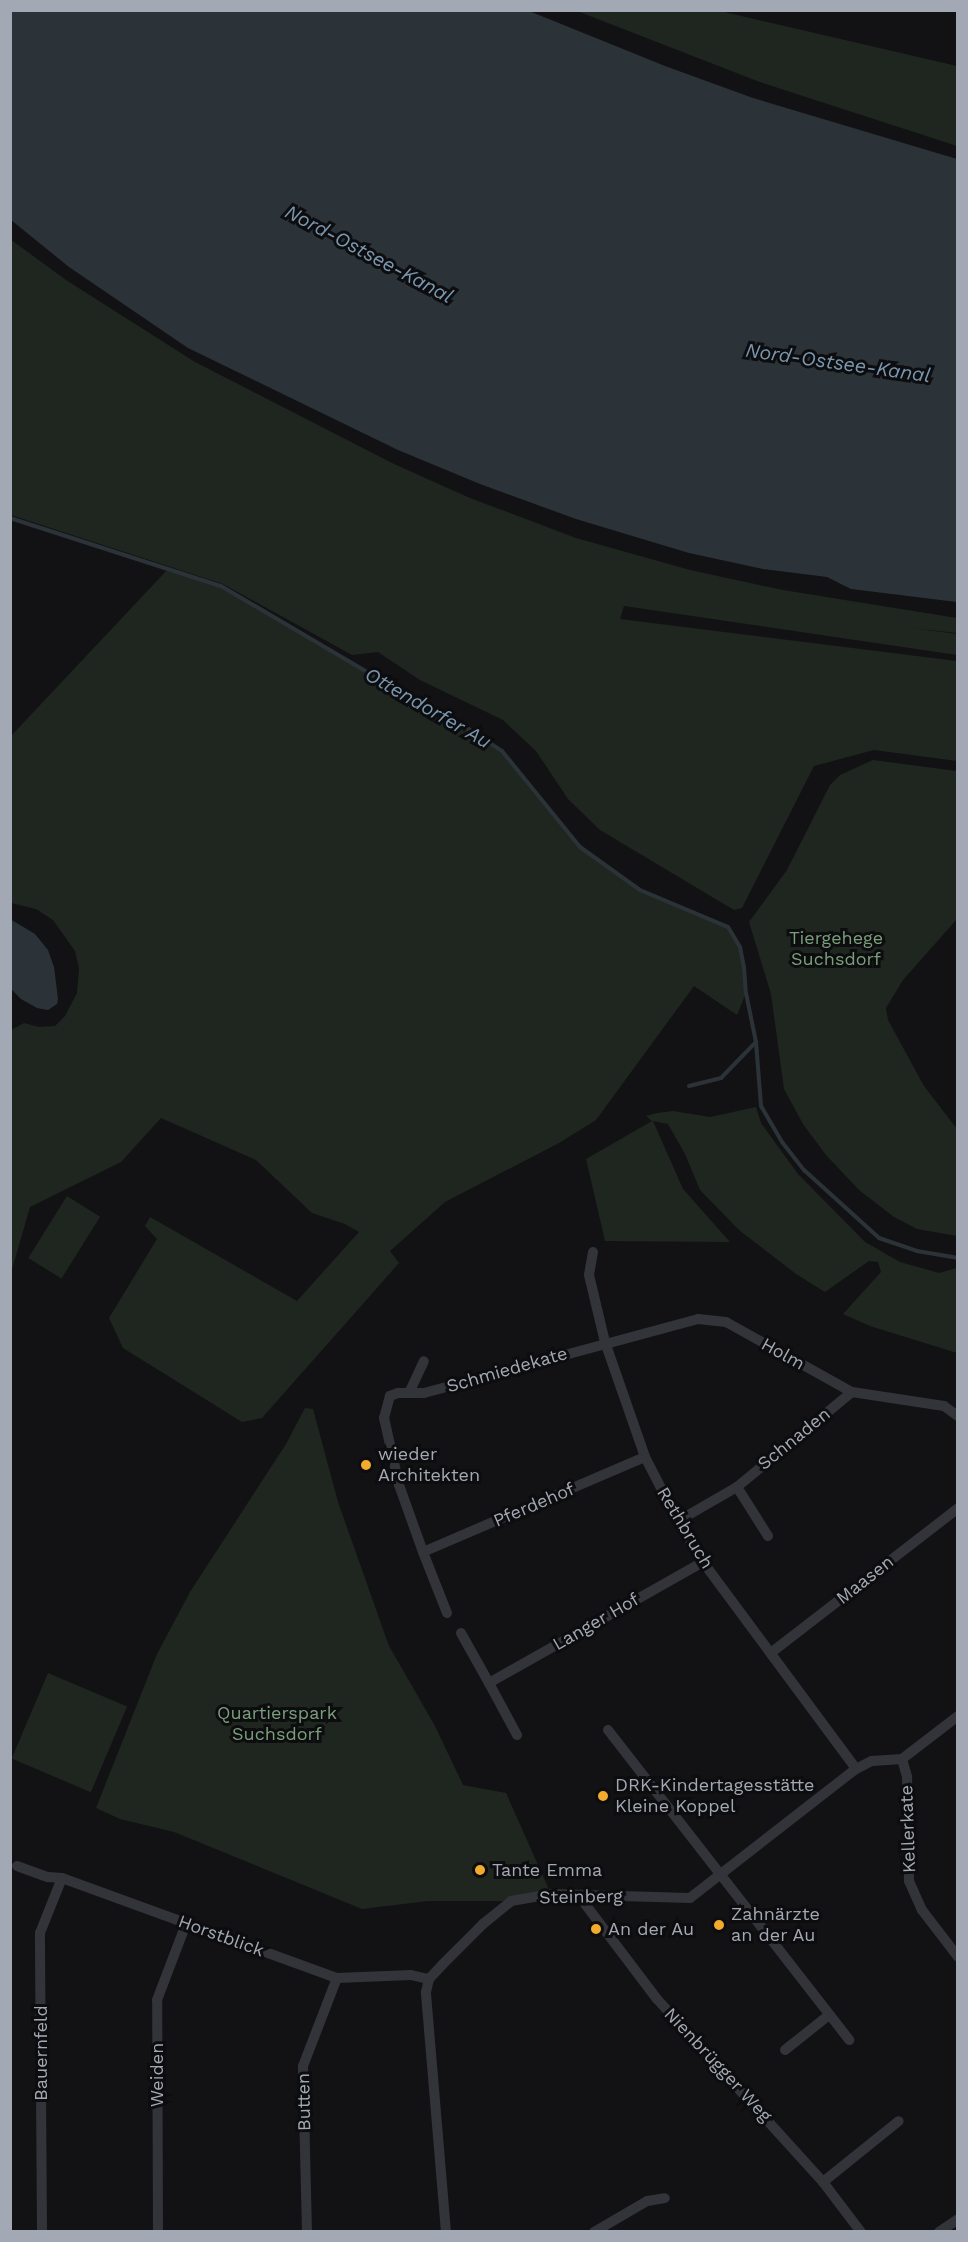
<!DOCTYPE html>
<html>
<head>
<meta charset="utf-8">
<style>
	body { margin:0 }
	#map { position:relative; width:968px; height:2242px; overflow:hidden; background:#121214; font-family:"Work Sans",sans-serif }
	div>[style] { position:absolute }
	.green>* { inset:0; background:#1e261f; transform-origin:0 0 }
	.water>* { inset:0; background:#2b3339 }
	.stream>* { height:4px; margin:-2px; padding:0 2px; transform-origin:2px; border-radius:2px; background:#2b3339 }
	.street>* { height:10px; margin:-5px; padding:0 5px; transform-origin:5px; border-radius:5px; background:#333439 }
	.dots>* { width:16px; height:16px; translate:-50% -50%; box-sizing:border-box; border:3px solid #0d0d0f; border-radius:50% }
	span { translate:-50% -50%; white-space:nowrap; text-align:center; line-height:1.15; -webkit-text-stroke:6px #0d0d0f; paint-order:stroke }
	.park-label { font-size:18px; color:#7a9f7c }
	.street-label { font-size:18px; color:#a3a9b4 }
	.poi-label { font-size:18px; color:#a3a9b4 }
	.left { translate:0 -50%; text-align:left }
	.water-label { font-size:20px; color:#7a97b0; font-style:italic }
	.frame { position:absolute; inset:0; border:12px solid #a3a9b4; pointer-events:none }
</style>
</head>
<body>
<div id="map">
	<div class="green">
		<i style="clip-path:polygon(577px 11px,720px 11px,957px 66px,957px 146px,757px 81px)"></i>
		<i style="clip-path:polygon(10px 239px,66px 280px,195px 362px,394px 464px,470px 498px,576px 538px,690px 570px,783px 590px,957px 618px,957px 633px,912px 628px,957px 634px,957px 655px,624px 606px,620px 619px,957px 661px,957px 761px,874px 750px,814px 766px,742px 908px,734px 910px,600px 830px,568px 799px,536px 751px,503px 720px,420px 680px,378px 652px,352px 655px,223px 584px,11px 515px)"></i>
		<i style="clip-path:polygon(168px 569px,221px 586px,428px 708px,467px 728px,502px 751px,580px 847px,640px 890px,728px 927px,740px 947px,744px 967px,746px 993px,737px 1015px,694px 986px,596px 1120px,559px 1143px,445px 1202px,390px 1251px,399px 1263px,262px 1418px,242px 1422px,123px 1348px,109px 1318px,157px 1239px,145px 1226px,150px 1217px,297px 1301px,359px 1232px,345px 1224px,312px 1213px,256px 1160px,161px 1118px,121px 1162px,30px 1207px,11px 1273px,11px 1030px,24px 1023px,39px 1027px,55px 1026px,65px 1016px,77px 993px,79px 968px,75px 951px,53px 920px,36px 909px,11px 903px,11px 736px)"></i>
		<i style="clip-path:polygon(873px 760px,957px 771px,957px 919px,903px 980px,886px 1008px,888px 1020px,924px 1086px,957px 1129px,957px 1236px,917px 1229px,894px 1217px,859px 1190px,826px 1155px,803px 1124px,784px 1089px,771px 994px,749px 922px,787px 870px,830px 785px,840px 775px)"></i>
		<i style="clip-path:polygon(756px 1107px,761px 1123px,798px 1174px,865px 1242px,900px 1262px,939px 1273px,957px 1268px,957px 1353px,870px 1326px,843px 1314px,881px 1272px,878px 1262px,869px 1261px,825px 1292px,796px 1274px,739px 1230px,700px 1190px,685px 1154px,668px 1124px,653px 1121px,683px 1189px,730px 1242px,605px 1241px,586px 1159px,652px 1121px,646px 1116px,657px 1113px,673px 1111px,710px 1117px)"></i>
		<i style="left:67px;top:1196px;width:39px;height:73px;rotate:32deg"></i>
		<i style="clip-path:polygon(305px 1408px,313px 1409px,338px 1502px,389px 1646px,435px 1726px,463px 1785px,506px 1793px,551px 1894px,511px 1901px,428px 1901px,362px 1909px,174px 1832px,120px 1819px,96px 1808px,157px 1654px,190px 1592px,286px 1444px)"></i>
		<i style="left:48px;top:1673px;width:86px;height:93px;rotate:23deg"></i>
	</div>
	<div class="water">
		<i style="clip-path:polygon(10px 11px,529px 11px,665px 66px,753px 98px,957px 159px,957px 602px,851px 589px,827px 577px,763px 569px,689px 553px,576px 519px,480px 484px,398px 450px,188px 348px,69px 267px,11px 220px)"></i>
		<i style="clip-path:polygon(10px 919px,35px 934px,48px 950px,54px 967px,58px 999px,57px 1004px,48px 1010px,37px 1008px,21px 999px,11px 989px)"></i>
	</div>
	<div class="stream">
		<i style="left:10px;top:518px;width:222px;rotate:17.9deg"></i>
		<i style="left:221px;top:586px;width:240px;rotate:30.5deg"></i>
		<i style="left:428px;top:708px;width:44px;rotate:27.1deg"></i>
		<i style="left:467px;top:728px;width:42px;rotate:33.3deg"></i>
		<i style="left:502px;top:751px;width:124px;rotate:50.9deg"></i>
		<i style="left:580px;top:847px;width:74px;rotate:35.6deg"></i>
		<i style="left:640px;top:890px;width:95px;rotate:22.8deg"></i>
		<i style="left:728px;top:927px;width:23px;rotate:59deg"></i>
		<i style="left:740px;top:947px;width:20px;rotate:79deg"></i>
		<i style="left:744px;top:967px;width:26px;rotate:86deg"></i>
		<i style="left:746px;top:993px;width:50px;rotate:78.5deg"></i>
		<i style="left:756px;top:1042px;width:64px;rotate:85.5deg"></i>
		<i style="left:761px;top:1106px;width:42px;rotate:59.7deg"></i>
		<i style="left:782px;top:1142px;width:36px;rotate:52deg"></i>
		<i style="left:804px;top:1170px;width:101px;rotate:42.2deg"></i>
		<i style="left:879px;top:1238px;width:40px;rotate:18.9deg"></i>
		<i style="left:917px;top:1251px;width:42px;rotate:9.7deg"></i>
		<i style="left:689px;top:1086px;width:33px;rotate:-14deg"></i>
		<i style="left:721px;top:1078px;width:50px;rotate:-45.8deg"></i>
	</div>
	<div class="street">
		<i style="left:593px;top:1252px;width:23px;rotate:100deg"></i>
		<i style="left:589px;top:1275px;width:69px;rotate:76.6deg"></i>
		<i style="left:605px;top:1342px;width:122px;rotate:70.8deg"></i>
		<i style="left:645px;top:1457px;width:72px;rotate:62.7deg"></i>
		<i style="left:678px;top:1521px;width:48px;rotate:58.6deg"></i>
		<i style="left:703px;top:1562px;width:257px;rotate:53.5deg"></i>
		<i style="left:409px;top:1393px;width:35px;rotate:-65deg"></i>
		<i style="left:737px;top:1487px;width:58px;rotate:57.7deg"></i>
		<i style="left:678px;top:1521px;width:68px;rotate:-30deg"></i>
		<i style="left:737px;top:1487px;width:149px;rotate:-39.6deg"></i>
		<i style="left:423px;top:1552px;width:71px;rotate:-109.7deg"></i>
		<i style="left:399px;top:1485px;width:69px;rotate:-102.6deg"></i>
		<i style="left:384px;top:1418px;width:23px;rotate:-75deg"></i>
		<i style="left:390px;top:1396px;width:9px;rotate:-21deg"></i>
		<i style="left:398px;top:1393px;width:26px"></i>
		<i style="left:424px;top:1393px;width:284px;rotate:-15.1deg"></i>
		<i style="left:698px;top:1319px;width:28px;rotate:6deg"></i>
		<i style="left:726px;top:1322px;width:144px;rotate:29.1deg"></i>
		<i style="left:852px;top:1392px;width:93px;rotate:8.7deg"></i>
		<i style="left:944px;top:1406px;width:17px;rotate:36deg"></i>
		<i style="left:447px;top:1613px;width:66px;rotate:-111.5deg"></i>
		<i style="left:423px;top:1552px;width:241px;rotate:-23.2deg"></i>
		<i style="left:461px;top:1633px;width:57px;rotate:60.8deg"></i>
		<i style="left:772px;top:1652px;width:235px;rotate:-37.7deg"></i>
		<i style="left:608px;top:1730px;width:393px;rotate:52.1deg"></i>
		<i style="left:517px;top:1735px;width:59px;rotate:-118.3deg"></i>
		<i style="left:489px;top:1683px;width:246px;rotate:-29.5deg"></i>
		<i style="left:902px;top:1759px;width:19px;rotate:74deg"></i>
		<i style="left:907px;top:1777px;width:104px;rotate:88.9deg"></i>
		<i style="left:909px;top:1881px;width:32px;rotate:66deg"></i>
		<i style="left:922px;top:1910px;width:59px;rotate:52.5deg"></i>
		<i style="left:17px;top:1866px;width:33px;rotate:20deg"></i>
		<i style="left:48px;top:1877px;width:14px;rotate:4deg"></i>
		<i style="left:62px;top:1878px;width:293px;rotate:20deg"></i>
		<i style="left:337px;top:1978px;width:74px;rotate:-2.3deg"></i>
		<i style="left:411px;top:1975px;width:18px;rotate:13deg"></i>
		<i style="left:579px;top:1896px;width:129px;rotate:52.9deg"></i>
		<i style="left:657px;top:1999px;width:247px;rotate:47.8deg"></i>
		<i style="left:823px;top:2182px;width:63px;rotate:52.8deg"></i>
		<i style="left:785px;top:2050px;width:56px;rotate:-38.5deg"></i>
		<i style="left:823px;top:2182px;width:97px;rotate:-38.8deg"></i>
		<i style="left:42px;top:2232px;width:299px;rotate:-90.4deg"></i>
		<i style="left:40px;top:1933px;width:59px;rotate:-68.2deg"></i>
		<i style="left:158px;top:2232px;width:232px;rotate:-90.2deg"></i>
		<i style="left:157px;top:2000px;width:81px;rotate:-69.1deg"></i>
		<i style="left:307px;top:2232px;width:166px;rotate:-91.4deg"></i>
		<i style="left:303px;top:2066px;width:94px;rotate:-68.9deg"></i>
		<i style="left:446px;top:2232px;width:241px;rotate:-94.8deg"></i>
		<i style="left:426px;top:1992px;width:13px;rotate:-77deg"></i>
		<i style="left:429px;top:1979px;width:19px;rotate:-47deg"></i>
		<i style="left:442px;top:1965px;width:58px;rotate:-45deg"></i>
		<i style="left:483px;top:1924px;width:36px;rotate:-39deg"></i>
		<i style="left:511px;top:1901px;width:41px;rotate:-9.9deg"></i>
		<i style="left:551px;top:1894px;width:139px;rotate:1.6deg"></i>
		<i style="left:690px;top:1898px;width:210px;rotate:-37.9deg"></i>
		<i style="left:856px;top:1769px;width:18px;rotate:-27deg"></i>
		<i style="left:872px;top:1761px;width:30px;rotate:-4deg"></i>
		<i style="left:902px;top:1759px;width:71px;rotate:-37.5deg"></i>
		<i style="left:594px;top:2232px;width:61px;rotate:-30.3deg"></i>
		<i style="left:647px;top:2201px;width:18px;rotate:-9deg"></i>
		<i style="left:939px;top:2232px;width:23px;rotate:-34deg"></i>
	</div>
	<div class="dots">
		<i style="left:366px;top:1465px;background:#f1ac2d"></i>
		<i style="left:603px;top:1796px;background:#f1ac2d"></i>
		<i style="left:480px;top:1870px;background:#f1ac2d"></i>
		<i style="left:719px;top:1925px;background:#f1ac2d"></i>
		<i style="left:596px;top:1929px;background:#f1ac2d"></i>
	</div>
	<div class="park-label">
		<span style="left:836px;top:949px">Tiergehege<br>Suchsdorf</span>
		<span style="left:277px;top:1724px">Quartierspark<br>Suchsdorf</span>
	</div>
	<div class="street-label">
		<span style="left:783px;top:1354px;rotate:29deg">Holm</span>
		<span style="left:507px;top:1370px;rotate:-16deg">Schmiedekate</span>
		<span style="left:794px;top:1439px;rotate:-39deg">Schnaden</span>
		<span style="left:534px;top:1505px;rotate:-23deg">Pferdehof</span>
		<span style="left:685px;top:1528px;rotate:59deg">Rethbruch</span>
		<span style="left:865px;top:1580px;rotate:-38deg">Maasen</span>
		<span style="left:596px;top:1622px;rotate:-30deg">Langer Hof</span>
		<span style="left:908px;top:1829px;rotate:-92deg">Kellerkate</span>
		<span style="left:581px;top:1897px;rotate:-1deg">Steinberg</span>
		<span style="left:221px;top:1936px;rotate:20deg">Horstblick</span>
		<span style="left:41px;top:2053px;rotate:-90deg">Bauernfeld</span>
		<span style="left:718px;top:2065px;rotate:47deg">Nienbrügger Weg</span>
		<span style="left:157px;top:2075px;rotate:-90deg">Weiden</span>
		<span style="left:304px;top:2102px;rotate:-91deg">Butten</span>
	</div>
	<div class="poi-label">
		<span class="left" style="left:378px;top:1465px">wieder<br>Architekten</span>
		<span class="left" style="left:615px;top:1796px">DRK-Kindertagesstätte<br>Kleine Koppel</span>
		<span class="left" style="left:492px;top:1870px">Tante Emma</span>
		<span class="left" style="left:731px;top:1925px">Zahnärzte<br>an der Au</span>
		<span class="left" style="left:608px;top:1929px">An der Au</span>
	</div>
	<div class="water-label">
		<span style="left:369px;top:254px;rotate:28deg">Nord-Ostsee-Kanal</span>
		<span style="left:838px;top:363px;rotate:8deg">Nord-Ostsee-Kanal</span>
		<span style="left:428px;top:708px;rotate:30deg">Ottendorfer Au</span>
	</div>
	<div class="frame"></div>
</div>
</body>
</html>
